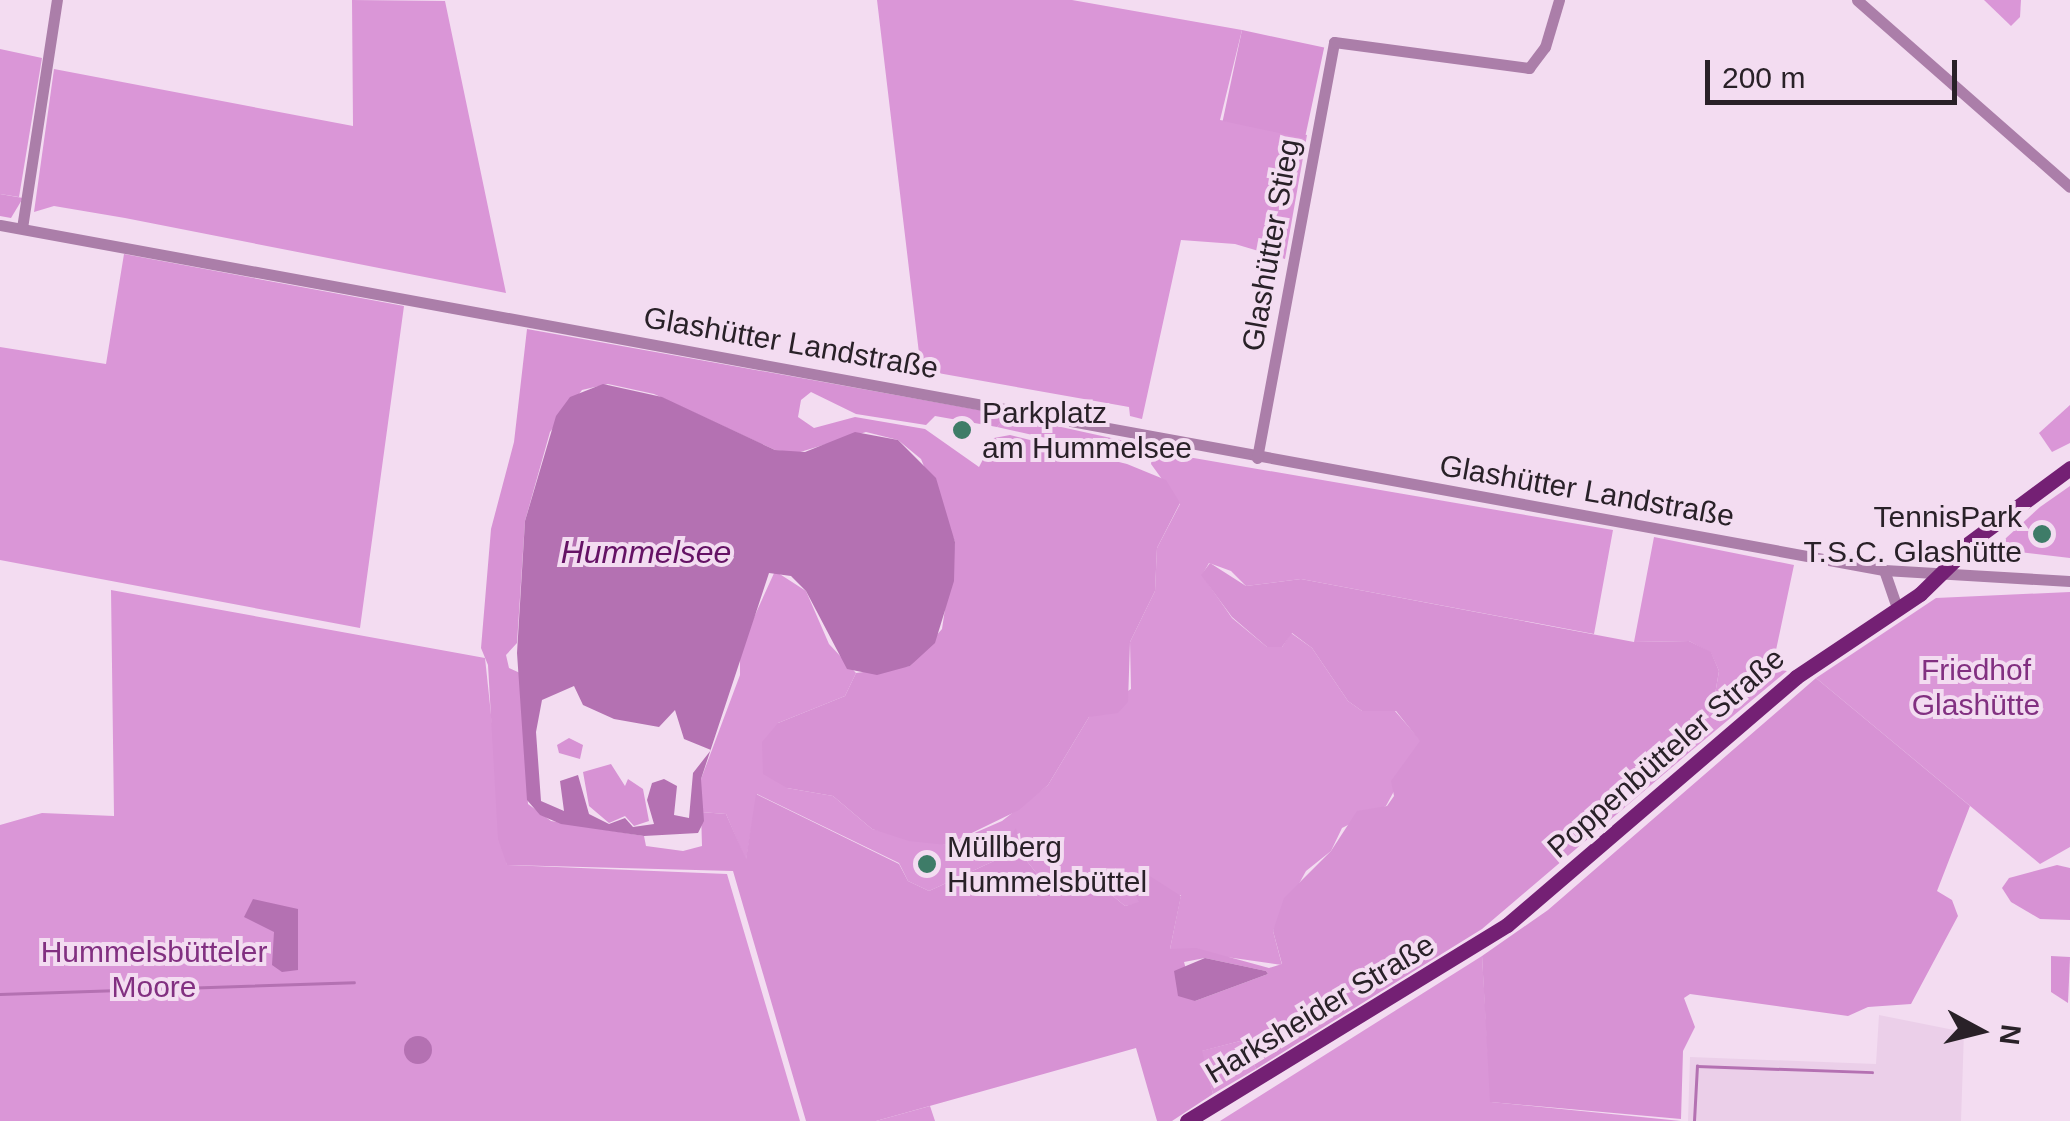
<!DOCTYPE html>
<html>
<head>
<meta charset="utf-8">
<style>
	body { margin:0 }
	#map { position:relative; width:2070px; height:1121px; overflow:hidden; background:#f3dcf1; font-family:Arial,sans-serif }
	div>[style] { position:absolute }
	.built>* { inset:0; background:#ebcfe9 }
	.green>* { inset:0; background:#da96d7 }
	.forest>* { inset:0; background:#d792d4; transform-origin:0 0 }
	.water>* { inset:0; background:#b471b2 }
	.round { border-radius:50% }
	.stream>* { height:2.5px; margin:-1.25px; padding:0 1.25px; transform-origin:1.25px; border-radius:1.25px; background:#b471b2 }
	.minor>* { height:11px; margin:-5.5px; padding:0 5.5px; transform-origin:5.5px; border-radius:5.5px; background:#ab7ea9 }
	.major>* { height:15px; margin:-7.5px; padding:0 7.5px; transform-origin:7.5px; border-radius:7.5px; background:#742074 }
	.dots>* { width:28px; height:28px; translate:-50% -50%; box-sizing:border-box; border:5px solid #f3dcf1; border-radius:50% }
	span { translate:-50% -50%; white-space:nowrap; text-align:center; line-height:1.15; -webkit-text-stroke:8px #f3dcf1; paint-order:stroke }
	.street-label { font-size:30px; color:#292128 }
	.poi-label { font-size:30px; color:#292128 }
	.left { translate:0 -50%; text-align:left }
	.right { translate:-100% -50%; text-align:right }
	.park-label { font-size:30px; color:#823081 }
	.water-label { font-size:32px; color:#651265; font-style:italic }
	.north { position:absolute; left:1930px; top:981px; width:100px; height:100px; -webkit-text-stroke:8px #f3dcf1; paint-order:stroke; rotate:97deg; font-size:28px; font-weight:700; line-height:40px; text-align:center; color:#292128 }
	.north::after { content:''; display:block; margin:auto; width:35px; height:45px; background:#292128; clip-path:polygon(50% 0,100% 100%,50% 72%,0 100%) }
	.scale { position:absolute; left:1705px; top:60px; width:252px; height:45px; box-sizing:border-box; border:5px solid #292128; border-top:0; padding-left:12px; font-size:30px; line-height:35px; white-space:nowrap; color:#292128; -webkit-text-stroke:8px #f3dcf1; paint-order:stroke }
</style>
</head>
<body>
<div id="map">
	<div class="built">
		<i style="clip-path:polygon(1879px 1015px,1964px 1032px,1961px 1121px,1688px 1121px,1690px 1057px,1876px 1064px)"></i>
	</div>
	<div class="green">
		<i style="clip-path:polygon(352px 0,445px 1px,506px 293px,125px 218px,54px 206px,34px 212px,54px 69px,353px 126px)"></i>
		<i style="clip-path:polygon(877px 0,1072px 0,1242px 30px,1220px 120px,1307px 135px,1285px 259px,1235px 244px,1181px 240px,1142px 419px,1130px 416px,1129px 407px,921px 370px)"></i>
		<i style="clip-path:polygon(1984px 0,2021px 0,2020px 17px,2011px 26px)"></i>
		<i style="clip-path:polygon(0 49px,42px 58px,19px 197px,0 194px)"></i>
		<i style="clip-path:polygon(124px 254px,404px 306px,360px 628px,0 560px,0 347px,106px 364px)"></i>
		<i style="clip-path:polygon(2070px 405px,2070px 443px,2052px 452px,2039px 433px)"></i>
		<i style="clip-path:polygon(1007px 415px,1138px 444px,1144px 454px,1135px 458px,997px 427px)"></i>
		<i style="clip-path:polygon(1153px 451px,1613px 530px,1594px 634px,1301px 579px,1246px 586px,1231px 571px,1209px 563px,1202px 575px,1232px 618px,1267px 647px,1282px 647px,1291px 633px,1312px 648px,1348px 701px,1362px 711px,1395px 711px,1421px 741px,1386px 806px,1342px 828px,1331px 851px,1306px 871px,1273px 931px,1282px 965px,1170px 949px,1181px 895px,1125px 906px,1113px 896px,1117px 878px,1064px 884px,1038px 875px,1022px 855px,1020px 833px,1007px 838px,994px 861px,929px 891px,908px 881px,899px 863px,757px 794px,746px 861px,726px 814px,701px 812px,701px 779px,740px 675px,740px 648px,775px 571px,806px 591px,829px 644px,856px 673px,845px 696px,778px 723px,787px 788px,833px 796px,872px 829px,947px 845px,1002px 821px,1048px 785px,1089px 717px,1131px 689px,1130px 642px,1155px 591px,1157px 548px,1180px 504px,1151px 464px)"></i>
		<i style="clip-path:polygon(2070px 486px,2070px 558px,1994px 549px,2040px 507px)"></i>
		<i style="clip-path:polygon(1654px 537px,1794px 565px,1772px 669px,1787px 671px,1691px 751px,1713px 706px,1719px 671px,1711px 653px,1689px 641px,1634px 642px)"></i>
		<i style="clip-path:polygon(111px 590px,485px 658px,507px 865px,727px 874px,800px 1121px,0 1121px,0 825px,42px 813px,114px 816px)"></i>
		<i style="clip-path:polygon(2070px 592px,2070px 847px,2040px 864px,1816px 678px,1936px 598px)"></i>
		<i style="clip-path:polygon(1482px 956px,1491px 1102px,1681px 1121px,1220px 1121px)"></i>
		<i style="clip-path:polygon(1244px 1040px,1256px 1069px,1213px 1094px,1201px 1051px)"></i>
		<i style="clip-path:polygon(930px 1106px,935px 1121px,876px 1121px)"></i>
	</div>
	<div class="forest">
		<i style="left:1242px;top:30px;width:84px;height:93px;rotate:12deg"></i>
		<i style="clip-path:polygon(0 194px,23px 198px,11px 218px,0 216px)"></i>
		<i style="clip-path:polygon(evenodd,527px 329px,1007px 415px,997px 427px,935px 416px,926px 425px,856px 414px,811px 392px,801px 400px,798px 417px,814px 428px,855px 417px,925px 429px,979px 467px,994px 438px,1010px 435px,1127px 464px,1166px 480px,1180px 503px,1157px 548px,1155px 591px,1130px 642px,1128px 702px,1118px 713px,1089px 717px,1048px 785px,1019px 810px,947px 845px,909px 841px,872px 829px,833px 796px,787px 788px,763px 774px,762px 742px,778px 723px,845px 696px,856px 673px,910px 666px,942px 629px,955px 542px,921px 459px,898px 440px,866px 432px,797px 453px,775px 450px,654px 394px,608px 384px,582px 390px,550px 432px,525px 521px,517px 643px,506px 655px,509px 668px,520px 673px,528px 804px,551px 821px,644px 836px,646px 846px,683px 851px,702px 846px,701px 812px,726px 814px,746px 859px,756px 794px,899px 864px,908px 881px,929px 891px,994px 861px,1016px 828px,1022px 855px,1038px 875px,1064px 884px,1117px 877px,1113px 896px,1125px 906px,1139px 902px,1132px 888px,1145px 873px,1181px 896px,1170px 949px,1196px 948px,1269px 968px,1282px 964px,1273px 931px,1284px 898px,1331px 851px,1357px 811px,1387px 806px,1394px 796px,1391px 781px,1420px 741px,1396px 711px,1362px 711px,1348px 701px,1312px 648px,1292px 633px,1282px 647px,1267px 647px,1232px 617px,1201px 575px,1210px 563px,1246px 586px,1301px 579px,1634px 642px,1689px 641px,1711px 652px,1719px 671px,1713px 706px,1691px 751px,1482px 929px,1256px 1069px,1244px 1040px,1202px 1051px,1213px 1094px,1172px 1121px,1157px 1121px,1136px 1048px,876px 1121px,806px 1121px,733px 871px,507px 865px,498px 839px,488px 665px,481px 648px,491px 529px,514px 442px,527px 329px,1205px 958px,1266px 971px,1268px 974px,1195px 1001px,1184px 962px,1205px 958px)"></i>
		<i style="clip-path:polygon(1816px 678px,1970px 806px,1937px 891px,1952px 900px,1958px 916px,1911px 1004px,1868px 1007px,1848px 1016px,1690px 994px,1684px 998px,1695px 1027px,1683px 1051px,1681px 1119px,1490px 1102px,1482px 956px,1548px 910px)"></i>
		<i style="clip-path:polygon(569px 738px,583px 745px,580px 759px,559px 753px,557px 745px)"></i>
		<i style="clip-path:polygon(611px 764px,625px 786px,628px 779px,643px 789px,649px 821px,634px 826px,625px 816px,609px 823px,589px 806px,583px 772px)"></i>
		<i style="clip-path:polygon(2057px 865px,2070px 868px,2070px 920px,2040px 919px,2011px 902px,2002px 888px,2009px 878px)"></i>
		<i style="clip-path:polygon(2051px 956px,2070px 957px,2068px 1003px,2051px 992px)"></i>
	</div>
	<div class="water">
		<i style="clip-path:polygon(evenodd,603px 384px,662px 397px,775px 450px,805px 452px,855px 432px,898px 440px,936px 478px,955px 542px,954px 581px,935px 643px,910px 666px,877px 675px,847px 669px,806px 591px,791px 576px,769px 573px,701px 779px,704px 821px,698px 833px,644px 836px,561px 824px,540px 815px,527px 800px,517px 653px,525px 521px,556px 416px,570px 397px,603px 384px,574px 686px,583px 705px,614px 719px,659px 727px,675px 710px,684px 739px,711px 750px,693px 773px,689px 818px,674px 815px,677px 786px,664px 779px,652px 783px,647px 800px,654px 824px,633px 827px,625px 818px,609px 824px,589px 814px,578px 775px,560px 781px,564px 811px,541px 801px,536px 732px,542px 700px,574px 686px)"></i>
		<i style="clip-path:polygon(253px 899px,298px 909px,298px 970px,282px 972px,272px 965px,274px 932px,244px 917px)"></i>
		<i style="clip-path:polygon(1205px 958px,1266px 971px,1268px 974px,1195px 1001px,1178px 996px,1174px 971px)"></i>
		<i class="round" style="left:404px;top:1036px;width:28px;height:28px"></i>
	</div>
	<div class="stream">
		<i style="left:0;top:994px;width:354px;rotate:-1.9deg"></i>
		<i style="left:1694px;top:1121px;width:55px;rotate:-86.9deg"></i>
		<i style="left:1697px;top:1066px;width:175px;rotate:2deg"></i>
	</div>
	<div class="minor">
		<i style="left:1857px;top:0;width:283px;rotate:41.3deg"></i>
		<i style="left:0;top:225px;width:1915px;rotate:10.38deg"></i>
		<i style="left:1884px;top:570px;width:186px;rotate:3.4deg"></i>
		<i style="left:22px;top:228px;width:231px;rotate:-81.3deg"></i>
		<i style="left:1257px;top:458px;width:423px;rotate:-79.5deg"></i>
		<i style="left:1334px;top:42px;width:197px;rotate:7.6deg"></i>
		<i style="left:1529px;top:68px;width:26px;rotate:-53deg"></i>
		<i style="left:1545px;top:47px;width:49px;rotate:-73.4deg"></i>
		<i style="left:1884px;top:570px;width:34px;rotate:71deg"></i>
	</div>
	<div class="major">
		<i style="left:1961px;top:549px;width:136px;rotate:-36.6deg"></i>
		<i style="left:1187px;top:1121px;width:375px;rotate:-31.5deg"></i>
		<i style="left:1507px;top:925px;width:381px;rotate:-40.6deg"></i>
		<i style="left:1796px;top:677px;width:149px;rotate:-33.8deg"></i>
		<i style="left:1920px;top:594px;width:71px;rotate:-44.4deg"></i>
	</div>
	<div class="dots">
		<i style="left:962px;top:430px;background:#3e7c68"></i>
		<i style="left:2042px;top:534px;background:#3e7c68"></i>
		<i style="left:927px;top:864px;background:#3e7c68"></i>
	</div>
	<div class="street-label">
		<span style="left:1271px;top:245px;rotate:-80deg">Glashütter Stieg</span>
		<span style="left:791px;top:343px;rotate:10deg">Glashütter Landstraße</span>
		<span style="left:1587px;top:491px;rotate:10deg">Glashütter Landstraße</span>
		<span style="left:1666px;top:753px;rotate:-41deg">Poppenbütteler Straße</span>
		<span style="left:1320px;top:1009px;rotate:-31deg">Harksheider Straße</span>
	</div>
	<div class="poi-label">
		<span class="left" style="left:982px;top:430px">Parkplatz<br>am Hummelsee</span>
		<span class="right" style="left:2022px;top:534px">TennisPark<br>T.S.C. Glashütte</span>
		<span class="left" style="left:947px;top:864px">Müllberg<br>Hummelsbüttel</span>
	</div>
	<div class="park-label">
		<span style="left:1976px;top:687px">Friedhof<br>Glashütte</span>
		<span style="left:154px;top:969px">Hummelsbütteler<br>Moore</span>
	</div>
	<div class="water-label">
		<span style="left:646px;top:552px">Hummelsee</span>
	</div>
	<div class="north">N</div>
	<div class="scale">200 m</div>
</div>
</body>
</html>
